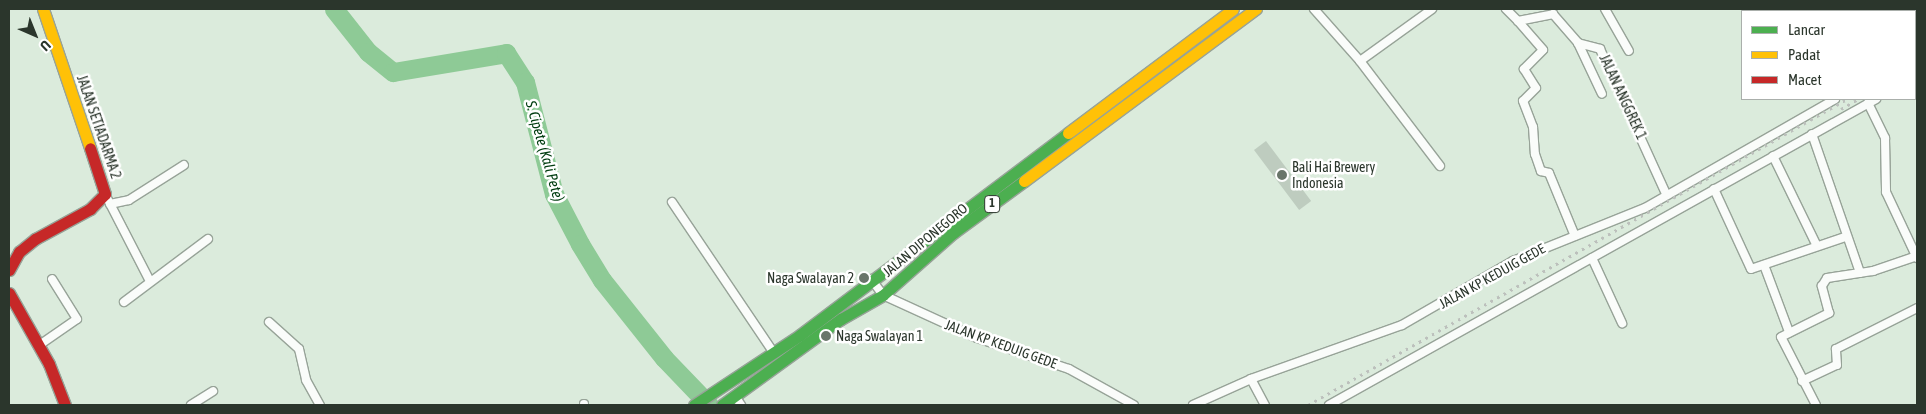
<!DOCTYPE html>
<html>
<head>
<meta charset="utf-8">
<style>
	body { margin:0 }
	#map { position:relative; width:1926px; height:414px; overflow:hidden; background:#dbebdc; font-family:"Asap Condensed",sans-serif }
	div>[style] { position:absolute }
	.river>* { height:19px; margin:-9.5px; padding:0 9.5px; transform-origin:9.5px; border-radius:9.5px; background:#8eca96 }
	.building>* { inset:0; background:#beccbf; transform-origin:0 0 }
	.roads { filter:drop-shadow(1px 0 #97a398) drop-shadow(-1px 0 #97a398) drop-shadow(0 1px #97a398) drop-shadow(0 -1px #97a398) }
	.street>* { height:8px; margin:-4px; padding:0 4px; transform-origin:4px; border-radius:4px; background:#fafcfa }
	.fast>* { height:11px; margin:-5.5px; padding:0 5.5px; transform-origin:5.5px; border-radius:5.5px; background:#4caf50 }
	.slow>* { height:11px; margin:-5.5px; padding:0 5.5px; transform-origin:5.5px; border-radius:5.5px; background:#ffc107 }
	.jam>* { height:11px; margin:-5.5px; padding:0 5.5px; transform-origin:5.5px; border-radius:5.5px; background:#c62828 }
	.rail>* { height:3px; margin-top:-1.5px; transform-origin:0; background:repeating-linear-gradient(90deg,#bcc0bc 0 2.5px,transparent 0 7.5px) }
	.dots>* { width:14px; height:14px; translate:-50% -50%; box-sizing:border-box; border:2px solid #fff; border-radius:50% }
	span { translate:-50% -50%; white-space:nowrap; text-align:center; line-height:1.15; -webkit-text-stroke:5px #fff; paint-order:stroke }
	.shield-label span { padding:1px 4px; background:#fff; border:1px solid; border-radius:4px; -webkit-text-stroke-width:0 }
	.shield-label { font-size:12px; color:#2b362c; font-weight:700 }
	.street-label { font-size:14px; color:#2b362c }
	.poi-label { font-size:14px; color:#2b362c }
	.left { translate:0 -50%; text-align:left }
	.right { translate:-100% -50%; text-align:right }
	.water-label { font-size:15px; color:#003d10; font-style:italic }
	.frame { position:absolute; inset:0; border:10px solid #2b362c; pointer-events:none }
	.legend { position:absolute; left:1741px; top:10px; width:175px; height:90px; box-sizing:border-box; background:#fff; border:1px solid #aaafab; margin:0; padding:6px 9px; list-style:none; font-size:15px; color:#2b362c }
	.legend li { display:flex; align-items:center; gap:10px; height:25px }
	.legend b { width:25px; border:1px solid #aaafab }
	.north { position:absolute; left:10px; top:10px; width:50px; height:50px; -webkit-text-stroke:4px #fff; paint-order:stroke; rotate:136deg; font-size:14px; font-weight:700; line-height:20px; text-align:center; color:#2b362c }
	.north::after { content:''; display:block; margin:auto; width:18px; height:22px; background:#2b362c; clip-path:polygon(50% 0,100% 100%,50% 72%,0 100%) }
</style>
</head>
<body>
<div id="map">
	<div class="river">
		<i style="left:334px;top:9px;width:55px;rotate:51.7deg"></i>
		<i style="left:368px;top:52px;width:32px;rotate:39deg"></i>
		<i style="left:393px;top:72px;width:115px;rotate:-9.5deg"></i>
		<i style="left:506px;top:53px;width:35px;rotate:57deg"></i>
		<i style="left:525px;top:82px;width:116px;rotate:75.5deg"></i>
		<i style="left:554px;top:194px;width:56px;rotate:62.5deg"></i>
		<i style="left:580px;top:244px;width:42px;rotate:58.6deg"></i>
		<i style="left:602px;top:280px;width:100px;rotate:51.5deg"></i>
		<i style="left:664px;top:358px;width:65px;rotate:46.2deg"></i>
	</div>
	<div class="building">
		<i style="left:1266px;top:141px;width:75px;height:15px;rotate:53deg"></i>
	</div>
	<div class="roads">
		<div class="street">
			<i style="left:1314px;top:9px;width:69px;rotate:48.5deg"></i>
			<i style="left:1360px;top:61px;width:89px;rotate:-35.8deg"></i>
			<i style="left:1506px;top:9px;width:17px;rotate:45deg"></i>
			<i style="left:1518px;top:21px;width:36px;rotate:-11deg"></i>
			<i style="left:1553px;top:14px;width:38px;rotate:49deg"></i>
			<i style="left:1578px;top:43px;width:23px;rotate:15deg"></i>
			<i style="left:1600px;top:49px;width:159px;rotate:65.5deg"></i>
			<i style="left:1605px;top:9px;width:48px;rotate:60.3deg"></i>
			<i style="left:1877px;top:9px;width:4px;rotate:34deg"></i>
			<i style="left:1518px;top:21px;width:38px;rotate:49deg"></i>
			<i style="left:1543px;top:50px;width:27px;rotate:135deg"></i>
			<i style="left:1524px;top:69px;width:22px;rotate:58deg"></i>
			<i style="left:1536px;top:88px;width:18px;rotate:135deg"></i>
			<i style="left:1523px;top:101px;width:28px;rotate:69deg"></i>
			<i style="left:1533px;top:127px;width:27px;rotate:86deg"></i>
			<i style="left:1535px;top:154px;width:18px;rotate:71deg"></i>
			<i style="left:1541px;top:171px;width:8px;rotate:14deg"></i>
			<i style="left:1549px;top:173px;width:68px;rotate:67.6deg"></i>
			<i style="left:1578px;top:43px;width:56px;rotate:64.8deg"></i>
			<i style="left:1915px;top:54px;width:3px;rotate:-45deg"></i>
			<i style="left:1360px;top:61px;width:132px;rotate:52.7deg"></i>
			<i style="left:1915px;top:76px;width:2px;rotate:-27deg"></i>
			<i style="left:1868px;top:103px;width:39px;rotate:64deg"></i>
			<i style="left:1885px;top:138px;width:54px;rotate:88.9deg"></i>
			<i style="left:1886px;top:192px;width:73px;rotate:64.8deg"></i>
			<i style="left:1812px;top:134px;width:147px;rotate:70.9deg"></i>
			<i style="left:1773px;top:156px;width:98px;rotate:64deg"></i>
			<i style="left:1714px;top:189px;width:88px;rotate:65.2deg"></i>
			<i style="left:1751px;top:269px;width:99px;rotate:-18.8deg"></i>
			<i style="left:105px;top:194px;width:98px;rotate:62.7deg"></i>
			<i style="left:672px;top:202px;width:181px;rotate:56deg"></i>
			<i style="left:110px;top:204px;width:19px;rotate:-12deg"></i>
			<i style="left:129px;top:200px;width:65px;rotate:-32.5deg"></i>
			<i style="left:1592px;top:258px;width:72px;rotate:65.2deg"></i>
			<i style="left:1764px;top:265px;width:72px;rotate:69.5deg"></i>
			<i style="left:871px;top:279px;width:20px;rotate:53deg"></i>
			<i style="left:883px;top:295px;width:103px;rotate:24.6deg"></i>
			<i style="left:977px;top:338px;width:97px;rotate:18.6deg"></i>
			<i style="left:1069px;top:369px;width:74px;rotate:29deg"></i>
			<i style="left:124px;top:302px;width:105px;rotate:-36.9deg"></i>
			<i style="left:269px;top:322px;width:40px;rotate:42deg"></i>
			<i style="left:299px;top:349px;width:32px;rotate:77deg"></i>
			<i style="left:306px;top:380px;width:29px;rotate:61deg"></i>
			<i style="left:38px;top:346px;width:47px;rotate:-34.7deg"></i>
			<i style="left:77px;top:319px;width:47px;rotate:-122deg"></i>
			<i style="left:1251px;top:379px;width:30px;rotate:62deg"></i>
			<i style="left:1802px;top:381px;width:38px;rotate:-25deg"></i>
			<i style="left:1837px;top:365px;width:16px;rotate:-94deg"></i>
			<i style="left:1836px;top:349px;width:91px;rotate:-26.8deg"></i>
			<i style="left:735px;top:396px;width:11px;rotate:56deg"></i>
			<i style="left:584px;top:404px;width:1px;rotate:90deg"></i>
			<i style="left:191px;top:405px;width:26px;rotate:-32deg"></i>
			<i style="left:1193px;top:405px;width:64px;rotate:-24.1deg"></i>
			<i style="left:1251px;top:379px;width:160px;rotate:-19.7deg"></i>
			<i style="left:1402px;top:325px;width:128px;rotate:-30deg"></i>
			<i style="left:1513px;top:261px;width:142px;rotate:-21.9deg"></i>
			<i style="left:1645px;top:208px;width:219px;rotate:-29.8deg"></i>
			<i style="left:1329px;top:405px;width:627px;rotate:-29.22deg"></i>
			<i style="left:1816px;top:405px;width:76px;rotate:-117.2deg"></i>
			<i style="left:1781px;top:337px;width:54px;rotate:-26.6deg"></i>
			<i style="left:1829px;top:313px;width:28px;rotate:-105deg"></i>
			<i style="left:1822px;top:286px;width:9px;rotate:-58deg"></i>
			<i style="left:1827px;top:278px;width:47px;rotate:-8.7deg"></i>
			<i style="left:1873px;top:271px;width:46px;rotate:-18.8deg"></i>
		</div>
		<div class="fast">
			<i style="left:694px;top:405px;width:127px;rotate:-33.4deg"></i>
			<i style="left:800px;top:335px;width:336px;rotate:-37deg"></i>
			<i style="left:722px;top:405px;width:147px;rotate:-35.9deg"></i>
			<i style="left:841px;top:319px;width:48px;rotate:-29.7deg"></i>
			<i style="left:883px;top:295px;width:94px;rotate:-41.5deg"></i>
			<i style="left:953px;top:233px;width:88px;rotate:-36.2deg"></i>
		</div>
		<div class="slow">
			<i style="left:43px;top:9px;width:147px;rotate:71.3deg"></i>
			<i style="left:1068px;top:133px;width:206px;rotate:-36.9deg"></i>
			<i style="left:1024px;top:181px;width:289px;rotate:-36.6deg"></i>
		</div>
		<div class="jam">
			<i style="left:9px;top:270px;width:21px;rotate:-61deg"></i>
			<i style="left:19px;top:252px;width:21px;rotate:-39deg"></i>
			<i style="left:35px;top:239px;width:63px;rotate:-28.6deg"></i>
			<i style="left:90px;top:209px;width:21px;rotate:-45deg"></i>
			<i style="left:105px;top:194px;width:48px;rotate:-108.1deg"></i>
			<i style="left:9px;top:293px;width:81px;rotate:60.6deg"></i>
			<i style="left:49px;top:364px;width:44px;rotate:68.7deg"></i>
		</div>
	</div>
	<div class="rail">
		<i style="left:1915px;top:60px;width:2px;rotate:-27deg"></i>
		<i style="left:1841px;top:109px;width:20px;rotate:-30deg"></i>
		<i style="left:1308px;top:405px;width:620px;rotate:-29.58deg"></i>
	</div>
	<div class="dots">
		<i style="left:1282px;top:175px;background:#69756a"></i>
		<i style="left:864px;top:278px;background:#69756a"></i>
		<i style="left:826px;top:336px;background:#69756a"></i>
	</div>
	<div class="shield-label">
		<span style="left:992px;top:204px">1</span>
	</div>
	<div class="street-label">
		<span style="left:1623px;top:97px;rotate:65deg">JALAN ANGGREK 1</span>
		<span style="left:99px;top:127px;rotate:71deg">JALAN SETIADARMA 2</span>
		<span style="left:925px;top:240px;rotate:-40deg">JALAN DIPONEGORO</span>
		<span style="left:1492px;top:276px;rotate:-29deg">JALAN KP KEDUIG GEDE</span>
		<span style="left:1001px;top:344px;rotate:20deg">JALAN KP KEDUIG GEDE</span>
	</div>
	<div class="poi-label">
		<span class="left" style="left:1292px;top:175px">Bali Hai Brewery<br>Indonesia</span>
		<span class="right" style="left:854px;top:278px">Naga Swalayan 2</span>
		<span class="left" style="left:836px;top:336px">Naga Swalayan 1</span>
	</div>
	<div class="water-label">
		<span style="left:545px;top:151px;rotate:74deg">S. Cipete (Kali Pete)</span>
	</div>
	<div class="frame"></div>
	<ul class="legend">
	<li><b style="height:6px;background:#4caf50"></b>Lancar</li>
	<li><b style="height:6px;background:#ffc107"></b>Padat</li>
	<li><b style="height:6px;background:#c62828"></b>Macet</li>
	</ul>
	<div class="north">U</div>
</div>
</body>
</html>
